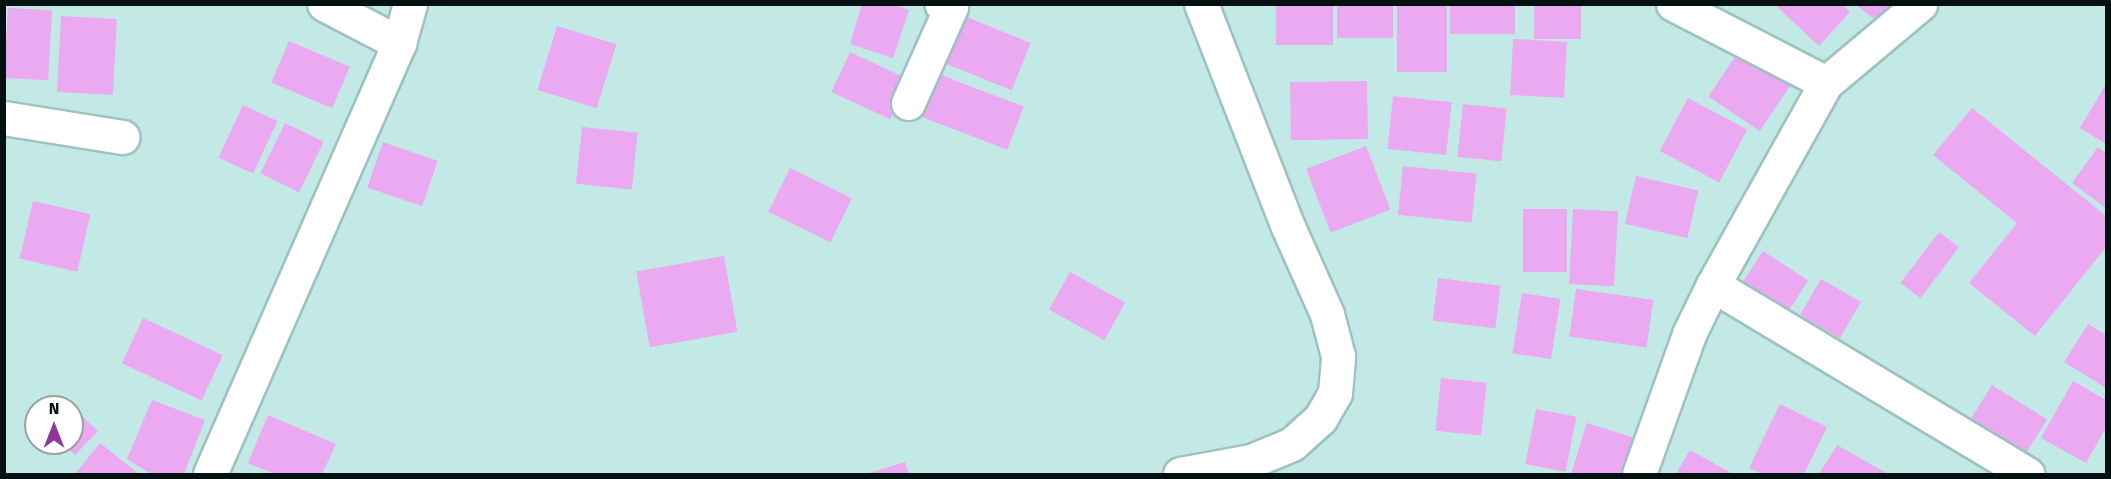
<!DOCTYPE html>
<html>
<head>
<meta charset="utf-8">
<style>
	body { margin:0 }
	#map { position:relative; width:2111px; height:479px; overflow:hidden; background:#c3e9e6; font-family:"Fira Sans",sans-serif }
	div>[style] { position:absolute }
	.building>* { inset:0; background:#eaa9f0; transform-origin:0 0 }
	.roads { filter:drop-shadow(2px 0 #9dc2bf) drop-shadow(-2px 0 #9dc2bf) drop-shadow(0 2px #9dc2bf) drop-shadow(0 -2px #9dc2bf) }
	.street>* { height:33px; margin:-16.5px; padding:0 16.5px; transform-origin:16.5px; border-radius:16.5px; background:#fff }
	span { translate:-50% -50%; white-space:nowrap; text-align:center; line-height:1.15; -webkit-text-stroke:4.5px #fff; paint-order:stroke }
	.frame { position:absolute; inset:0; border:6px solid #051111; pointer-events:none }
	.north { position:absolute; left:24px; top:395px; width:60px; height:60px; box-sizing:border-box; background:#fff; border:2px solid #9ba0a0; border-radius:50%; rotate:0deg; font-size:16px; font-weight:700; line-height:24px; text-align:center; color:#051111 }
	.north::after { content:''; display:block; margin:auto; width:21px; height:27px; background:#92349d; clip-path:polygon(50% 0,100% 100%,50% 72%,0 100%) }
</style>
</head>
<body>
<div id="map">
	<div class="building">
		<i style="clip-path:polygon(862px 4px,893px 4px,909px 10px,893px 58px,850px 44px)"></i>
		<i style="left:1276px;top:4px;width:57px;height:41px"></i>
		<i style="left:1337px;top:4px;width:56px;height:34px"></i>
		<i style="left:1397px;top:4px;width:50px;height:68px"></i>
		<i style="left:1450px;top:4px;width:65px;height:30px"></i>
		<i style="left:1534px;top:4px;width:47px;height:35px"></i>
		<i style="clip-path:polygon(1774px 4px,1842px 4px,1850px 12px,1819px 46px)"></i>
		<i style="clip-path:polygon(1856px 5px,1898px 5px,1883px 25px)"></i>
		<i style="left:8px;top:8px;width:44px;height:70px;rotate:3deg"></i>
		<i style="left:61px;top:16px;width:56px;height:76px;rotate:3deg"></i>
		<i style="left:964px;top:16px;width:72px;height:51px;rotate:22deg"></i>
		<i style="left:557px;top:26px;width:62px;height:67px;rotate:17deg"></i>
		<i style="left:1513px;top:39px;width:54px;height:56px;rotate:3deg"></i>
		<i style="left:289px;top:41px;width:66px;height:45px;rotate:23deg"></i>
		<i style="left:1743px;top:45px;width:62px;height:62px;rotate:34deg"></i>
		<i style="left:850px;top:52px;width:65px;height:44px;rotate:25deg"></i>
		<i style="left:936px;top:73px;width:94px;height:46px;rotate:21deg"></i>
		<i style="left:1367px;top:81px;width:58px;height:77px;rotate:89deg"></i>
		<i style="clip-path:polygon(2106px 84px,2106px 144px,2080px 128px)"></i>
		<i style="left:1393px;top:96px;width:59px;height:53px;rotate:6deg"></i>
		<i style="left:1688px;top:98px;width:67px;height:60px;rotate:28deg"></i>
		<i style="left:1463px;top:104px;width:44px;height:53px;rotate:6deg"></i>
		<i style="left:243px;top:105px;width:38px;height:58px;rotate:25deg"></i>
		<i style="clip-path:polygon(1972px 108px,2106px 216px,2106px 247px,2035px 336px,1969px 283px,2017px 223px,1933px 155px)"></i>
		<i style="left:285px;top:123px;width:43px;height:56px;rotate:26deg"></i>
		<i style="left:582px;top:127px;width:56px;height:57px;rotate:6deg"></i>
		<i style="left:383px;top:142px;width:58px;height:48px;rotate:19deg"></i>
		<i style="left:1366px;top:146px;width:68px;height:64px;rotate:69deg"></i>
		<i style="clip-path:polygon(2098px 147px,2106px 153px,2106px 208px,2072px 183px)"></i>
		<i style="left:1403px;top:166px;width:74px;height:49px;rotate:6deg"></i>
		<i style="left:790px;top:168px;width:69px;height:49px;rotate:26deg"></i>
		<i style="left:1636px;top:176px;width:64px;height:49px;rotate:13deg"></i>
		<i style="left:33px;top:201px;width:59px;height:59px;rotate:13deg"></i>
		<i style="left:1523px;top:209px;width:44px;height:63px"></i>
		<i style="left:1573px;top:209px;width:45px;height:75px;rotate:3deg"></i>
		<i style="left:1939px;top:232px;width:25px;height:64px;rotate:37deg"></i>
		<i style="left:1763px;top:251px;width:54px;height:43px;rotate:33deg"></i>
		<i style="left:724px;top:256px;width:77px;height:89px;rotate:80deg"></i>
		<i style="left:1070px;top:272px;width:63px;height:43px;rotate:29deg"></i>
		<i style="left:1438px;top:278px;width:63px;height:43px;rotate:7deg"></i>
		<i style="left:1821px;top:279px;width:46px;height:42px;rotate:30deg"></i>
		<i style="left:1576px;top:289px;width:78px;height:48px;rotate:8deg"></i>
		<i style="left:1522px;top:293px;width:39px;height:61px;rotate:9deg"></i>
		<i style="left:143px;top:318px;width:88px;height:50px;rotate:25deg"></i>
		<i style="clip-path:polygon(2088px 324px,2106px 335px,2106px 388px,2064px 362px)"></i>
		<i style="left:1441px;top:378px;width:46px;height:53px;rotate:6deg"></i>
		<i style="clip-path:polygon(2073px 381px,2106px 400px,2106px 428px,2086px 463px,2041px 438px)"></i>
		<i style="left:1992px;top:385px;width:65px;height:42px;rotate:32deg"></i>
		<i style="clip-path:polygon(60px 397px,72px 407px,51px 407px)"></i>
		<i style="clip-path:polygon(152px 400px,205px 420px,184px 474px,151px 474px,127px 459px)"></i>
		<i style="clip-path:polygon(1780px 404px,1827px 427px,1804px 474px,1762px 474px,1749px 468px)"></i>
		<i style="clip-path:polygon(72px 407px,98px 431px,75px 455px,62px 443px,72px 443px)"></i>
		<i style="left:1536px;top:409px;width:41px;height:56px;rotate:11deg"></i>
		<i style="clip-path:polygon(268px 415px,336px 444px,322px 474px,275px 474px,248px 463px)"></i>
		<i style="clip-path:polygon(1587px 423px,1638px 439px,1627px 474px,1571px 474px)"></i>
		<i style="clip-path:polygon(100px 443px,139px 474px,75px 474px)"></i>
		<i style="clip-path:polygon(1837px 445px,1888px 474px,1819px 474px)"></i>
		<i style="clip-path:polygon(1690px 450px,1733px 474px,1676px 474px)"></i>
		<i style="clip-path:polygon(905px 462px,909px 474px,866px 474px)"></i>
	</div>
	<div class="roads">
		<div class="street">
			<i style="left:324px;top:4px;width:85px;rotate:27.5deg"></i>
			<i style="left:1673px;top:4px;width:172px;rotate:27.3deg"></i>
			<i style="left:908px;top:103px;width:105px;rotate:-65.9deg"></i>
			<i style="left:951px;top:7px;width:10px;rotate:-163deg"></i>
			<i style="left:4px;top:118px;width:120px;rotate:9.1deg"></i>
			<i style="left:1713px;top:285px;width:367px;rotate:31deg"></i>
			<i style="left:210px;top:474px;width:471px;rotate:-66.3deg"></i>
			<i style="left:399px;top:43px;width:41px;rotate:-74.2deg"></i>
			<i style="left:1180px;top:474px;width:72px;rotate:-10.4deg"></i>
			<i style="left:1251px;top:461px;width:44px;rotate:-22.5deg"></i>
			<i style="left:1292px;top:444px;width:38px;rotate:-42deg"></i>
			<i style="left:1320px;top:419px;width:30px;rotate:-60deg"></i>
			<i style="left:1335px;top:393px;width:37px;rotate:-85deg"></i>
			<i style="left:1338px;top:356px;width:43px;rotate:-104.7deg"></i>
			<i style="left:1327px;top:314px;width:95px;rotate:-114.1deg"></i>
			<i style="left:1288px;top:227px;width:239px;rotate:-111.3deg"></i>
			<i style="left:1639px;top:474px;width:149px;rotate:-70.3deg"></i>
			<i style="left:1689px;top:334px;width:55px;rotate:-63.9deg"></i>
			<i style="left:1713px;top:285px;width:231px;rotate:-60.8deg"></i>
			<i style="left:1826px;top:83px;width:123px;rotate:-40deg"></i>
		</div>
	</div>
	<div class="frame"></div>
	<div class="north">N</div>
</div>
</body>
</html>
